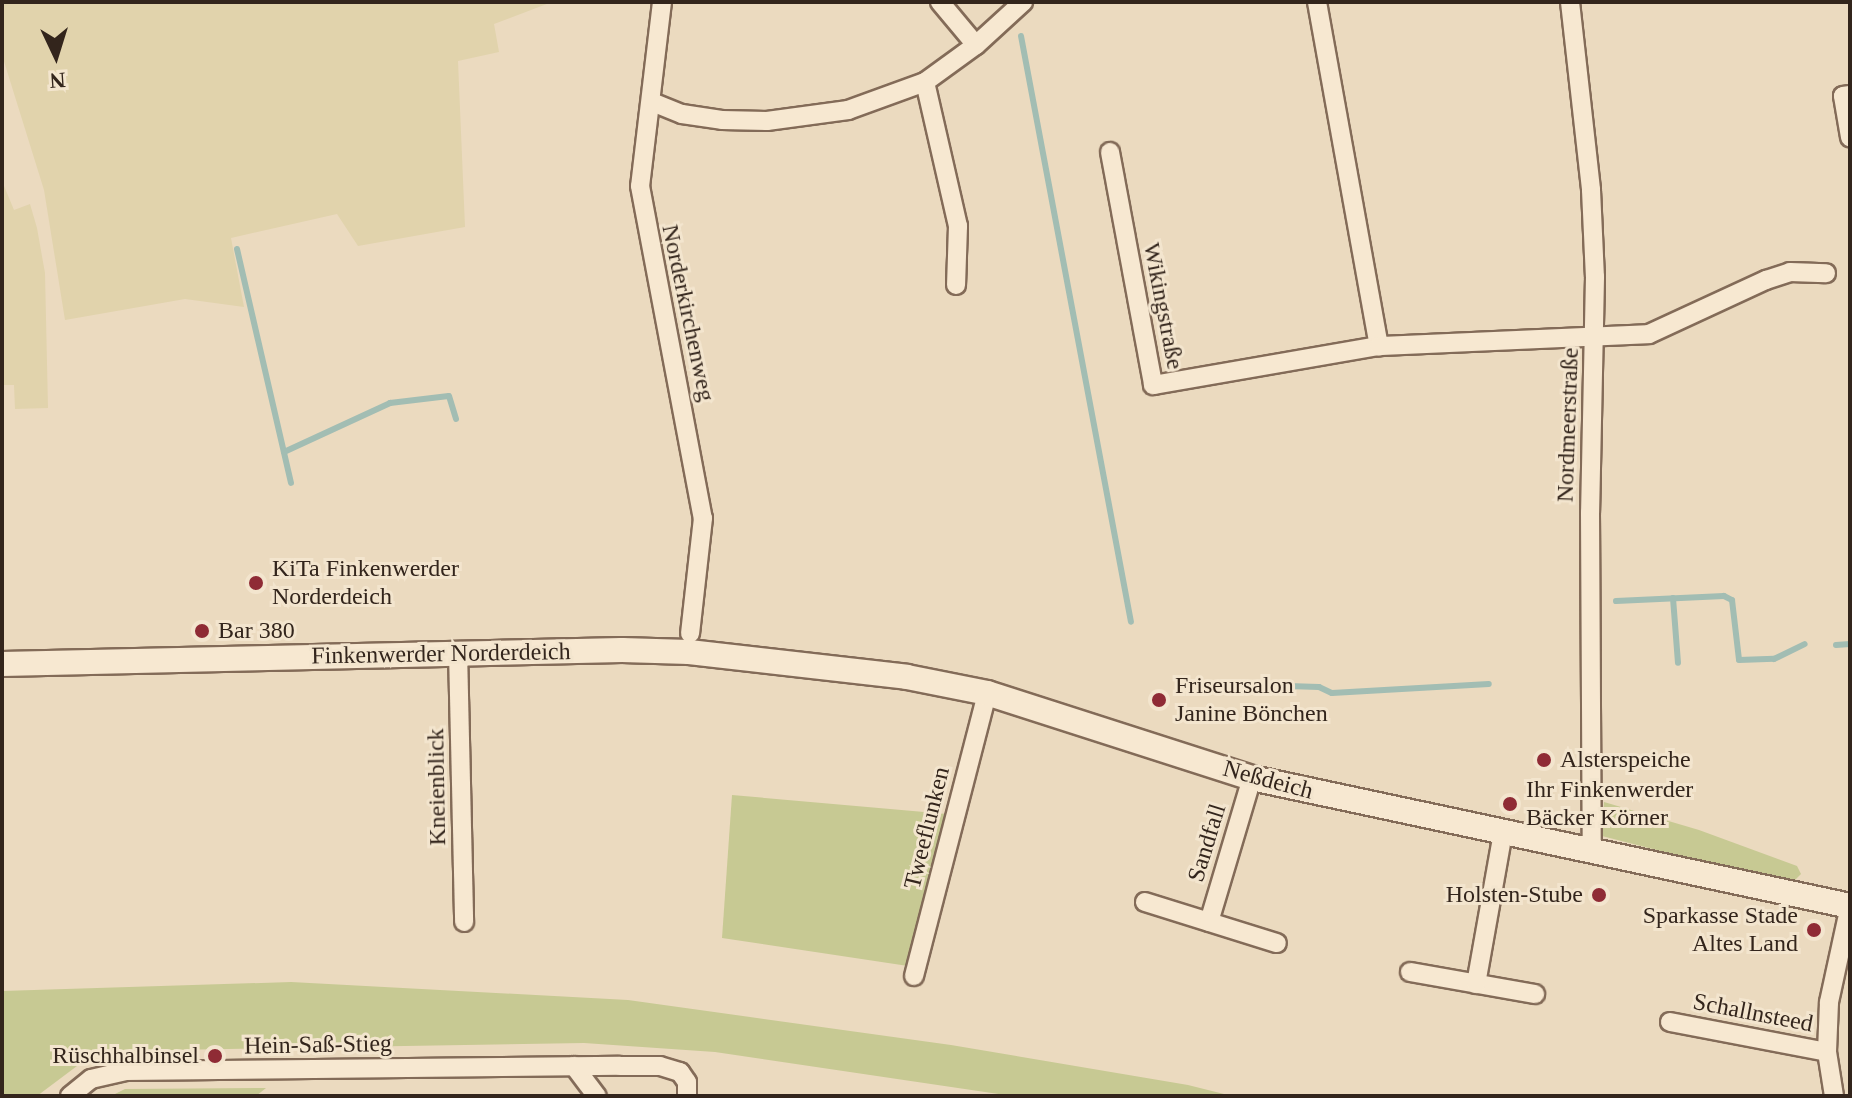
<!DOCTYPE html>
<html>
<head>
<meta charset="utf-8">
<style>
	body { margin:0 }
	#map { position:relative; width:1852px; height:1098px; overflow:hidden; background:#ebdabf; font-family:"Times New Roman",serif }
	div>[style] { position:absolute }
	.farmland>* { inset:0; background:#e1d3ac }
	.green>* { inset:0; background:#c7c993 }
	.stream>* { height:6px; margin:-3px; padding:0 3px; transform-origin:3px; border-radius:3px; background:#a2bdb3 }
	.roads { filter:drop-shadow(2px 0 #836b58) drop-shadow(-2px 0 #836b58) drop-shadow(0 2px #836b58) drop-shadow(0 -2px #836b58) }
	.street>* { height:18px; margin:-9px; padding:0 9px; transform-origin:9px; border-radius:9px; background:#f7e8d1 }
	.secondary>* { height:24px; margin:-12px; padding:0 12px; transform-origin:12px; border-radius:12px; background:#f7e8d1 }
	.dots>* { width:22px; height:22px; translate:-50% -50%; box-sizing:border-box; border:4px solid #f3e5ce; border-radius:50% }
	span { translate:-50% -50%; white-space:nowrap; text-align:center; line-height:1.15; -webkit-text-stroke:6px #f3e5ce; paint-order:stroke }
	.street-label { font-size:24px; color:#33251c }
	.poi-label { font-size:24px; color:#33251c }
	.left { translate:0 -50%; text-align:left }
	.right { translate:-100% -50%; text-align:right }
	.frame { position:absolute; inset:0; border:4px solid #33251c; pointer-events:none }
	.north { position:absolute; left:16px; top:16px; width:80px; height:80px; -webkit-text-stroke:6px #f3e5ce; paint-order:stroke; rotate:176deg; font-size:22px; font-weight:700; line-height:32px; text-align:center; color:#33251c }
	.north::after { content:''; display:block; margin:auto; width:28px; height:36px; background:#33251c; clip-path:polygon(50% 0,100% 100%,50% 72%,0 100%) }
</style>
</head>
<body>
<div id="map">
	<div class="farmland">
		<i style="clip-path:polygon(2px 2px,552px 2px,494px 24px,499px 52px,458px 61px,465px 227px,358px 246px,337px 214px,231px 238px,244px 307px,185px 299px,65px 320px,44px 190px,2px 55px)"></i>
		<i style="clip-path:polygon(2px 181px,14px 210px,30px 204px,37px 228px,45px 273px,48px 408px,15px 409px,14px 385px,2px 385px)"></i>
	</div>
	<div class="green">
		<i style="clip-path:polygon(732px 795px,947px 814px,908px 966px,722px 938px)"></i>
		<i style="clip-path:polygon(1604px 802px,1699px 830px,1797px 866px,1801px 874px,1794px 881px,1754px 875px,1602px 836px)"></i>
		<i style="clip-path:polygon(291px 982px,628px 1000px,951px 1045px,1188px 1085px,1232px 1096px,1012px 1096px,715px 1052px,584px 1043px,114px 1051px,89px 1057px,37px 1096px,2px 1096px,2px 991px)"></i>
		<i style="clip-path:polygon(266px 1088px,256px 1096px,111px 1096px,125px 1089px)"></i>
	</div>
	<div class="stream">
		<i style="left:1021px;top:36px;width:596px;rotate:79.37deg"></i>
		<i style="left:237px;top:249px;width:240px;rotate:77deg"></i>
		<i style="left:284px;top:452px;width:117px;rotate:-24.8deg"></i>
		<i style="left:390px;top:403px;width:59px;rotate:-6.8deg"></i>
		<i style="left:449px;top:396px;width:24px;rotate:73deg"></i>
		<i style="left:1673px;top:598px;width:65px;rotate:85.6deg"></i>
		<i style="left:1616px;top:601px;width:108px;rotate:-2.7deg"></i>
		<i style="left:1724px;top:596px;width:9px;rotate:27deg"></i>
		<i style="left:1732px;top:600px;width:60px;rotate:83.3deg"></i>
		<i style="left:1739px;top:660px;width:35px;rotate:-2deg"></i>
		<i style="left:1774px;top:659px;width:34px;rotate:-26deg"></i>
		<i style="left:1836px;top:645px;width:14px;rotate:-4deg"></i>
		<i style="left:1288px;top:686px;width:31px;rotate:2deg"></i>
		<i style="left:1319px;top:687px;width:14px;rotate:25deg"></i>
		<i style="left:1332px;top:693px;width:157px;rotate:-3.3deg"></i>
	</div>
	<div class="roads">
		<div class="street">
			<i style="left:662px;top:2px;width:185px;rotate:96.8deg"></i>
			<i style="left:640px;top:186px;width:338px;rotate:79.3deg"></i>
			<i style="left:703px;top:518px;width:116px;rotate:96.4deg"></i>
			<i style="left:940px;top:2px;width:56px;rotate:50.1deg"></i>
			<i style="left:1317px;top:2px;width:350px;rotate:79.8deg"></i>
			<i style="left:1570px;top:2px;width:189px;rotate:83.6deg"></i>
			<i style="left:1591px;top:190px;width:87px;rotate:87.4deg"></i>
			<i style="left:1595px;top:277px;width:236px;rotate:91.2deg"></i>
			<i style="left:1590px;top:513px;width:338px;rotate:89.7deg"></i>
			<i style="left:925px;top:82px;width:148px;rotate:77.1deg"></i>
			<i style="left:958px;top:226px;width:59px;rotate:91.9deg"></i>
			<i style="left:1850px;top:95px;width:7px;rotate:172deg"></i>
			<i style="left:1843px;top:96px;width:42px;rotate:80.3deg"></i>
			<i style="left:652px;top:102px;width:32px;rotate:22deg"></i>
			<i style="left:682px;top:114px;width:40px;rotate:8.5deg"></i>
			<i style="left:722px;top:120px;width:45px;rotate:1.3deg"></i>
			<i style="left:767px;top:121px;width:82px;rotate:-7.7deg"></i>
			<i style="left:848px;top:110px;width:82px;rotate:-20deg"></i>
			<i style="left:925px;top:82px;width:63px;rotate:-36deg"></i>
			<i style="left:976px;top:45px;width:64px;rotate:-42.5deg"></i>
			<i style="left:1110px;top:152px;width:237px;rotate:79.5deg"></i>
			<i style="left:1153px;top:385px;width:229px;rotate:-9.8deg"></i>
			<i style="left:1379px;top:346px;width:270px;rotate:-2.5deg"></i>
			<i style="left:1649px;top:334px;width:129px;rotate:-24.8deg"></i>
			<i style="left:1766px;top:280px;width:25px;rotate:-18deg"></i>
			<i style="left:1790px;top:272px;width:36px;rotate:2deg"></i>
			<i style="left:458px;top:651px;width:271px;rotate:88.7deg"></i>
			<i style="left:1145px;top:902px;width:138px;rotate:17.3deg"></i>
			<i style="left:1209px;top:922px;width:150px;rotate:-73.4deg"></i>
			<i style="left:1410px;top:972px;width:127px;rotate:10deg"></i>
			<i style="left:914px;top:976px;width:292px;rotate:-75.5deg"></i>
			<i style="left:1476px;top:984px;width:154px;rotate:-79.9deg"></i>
			<i style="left:1670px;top:1022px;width:160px;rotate:10.8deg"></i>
			<i style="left:574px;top:1066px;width:38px;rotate:53deg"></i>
			<i style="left:70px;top:1096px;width:27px;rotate:-39deg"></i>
			<i style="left:91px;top:1079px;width:35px;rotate:-13deg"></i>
			<i style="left:125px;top:1071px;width:495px;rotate:-0.6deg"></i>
			<i style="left:620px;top:1066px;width:40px"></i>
			<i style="left:660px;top:1066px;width:21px;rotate:17deg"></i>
			<i style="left:680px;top:1072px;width:12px;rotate:55deg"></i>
			<i style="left:687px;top:1082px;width:14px;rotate:90deg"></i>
			<i style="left:1834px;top:1096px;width:45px;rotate:-99deg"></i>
			<i style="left:1827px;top:1052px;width:50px;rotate:-87.7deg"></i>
			<i style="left:1829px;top:1002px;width:98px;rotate:-77.7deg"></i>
		</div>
		<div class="secondary">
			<i style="left:2px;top:664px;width:620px;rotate:-1.29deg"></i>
			<i style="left:622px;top:650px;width:67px;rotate:1.7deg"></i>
			<i style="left:689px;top:652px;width:219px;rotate:6.5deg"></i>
			<i style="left:907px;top:677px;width:82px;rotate:11.3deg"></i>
			<i style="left:987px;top:693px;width:278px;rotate:17.8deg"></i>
			<i style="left:1252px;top:778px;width:612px;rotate:12.08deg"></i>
		</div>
	</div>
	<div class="dots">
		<i style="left:256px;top:583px;background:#8f2b35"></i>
		<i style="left:202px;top:631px;background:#8f2b35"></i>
		<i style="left:1159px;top:700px;background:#8f2b35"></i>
		<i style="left:1544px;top:760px;background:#8f2b35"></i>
		<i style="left:1510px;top:804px;background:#8f2b35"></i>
		<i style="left:1599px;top:895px;background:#8f2b35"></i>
		<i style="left:1814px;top:930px;background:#8f2b35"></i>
		<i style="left:215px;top:1056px;background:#8f2b35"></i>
	</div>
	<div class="street-label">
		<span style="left:1163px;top:306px;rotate:79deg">Wikingstraße</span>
		<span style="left:688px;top:313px;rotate:78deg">Norderkirchenweg</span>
		<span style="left:1568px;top:425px;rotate:-88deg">Nordmeerstraße</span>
		<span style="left:441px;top:654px;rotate:-1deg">Finkenwerder Norderdeich</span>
		<span style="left:1268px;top:780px;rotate:15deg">Neßdeich</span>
		<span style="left:437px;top:787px;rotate:-91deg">Kneienblick</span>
		<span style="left:927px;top:828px;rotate:-76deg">Tweeflunken</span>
		<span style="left:1207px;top:843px;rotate:-73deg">Sandfall</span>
		<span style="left:1753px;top:1013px;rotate:11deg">Schallnsteed</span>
		<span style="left:318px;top:1045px;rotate:-1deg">Hein-Saß-Stieg</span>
	</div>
	<div class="poi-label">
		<span class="left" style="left:272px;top:583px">KiTa Finkenwerder<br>Norderdeich</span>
		<span class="left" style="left:218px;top:631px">Bar 380</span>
		<span class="left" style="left:1175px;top:700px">Friseursalon<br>Janine Bönchen</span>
		<span class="left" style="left:1560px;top:760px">Alsterspeiche</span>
		<span class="left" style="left:1526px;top:804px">Ihr Finkenwerder<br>Bäcker Körner</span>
		<span class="right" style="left:1583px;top:895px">Holsten-Stube</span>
		<span class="right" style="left:1798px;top:930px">Sparkasse Stade<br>Altes Land</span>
		<span class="right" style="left:199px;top:1056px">Rüschhalbinsel</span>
	</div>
	<div class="frame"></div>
	<div class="north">N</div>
</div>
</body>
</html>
